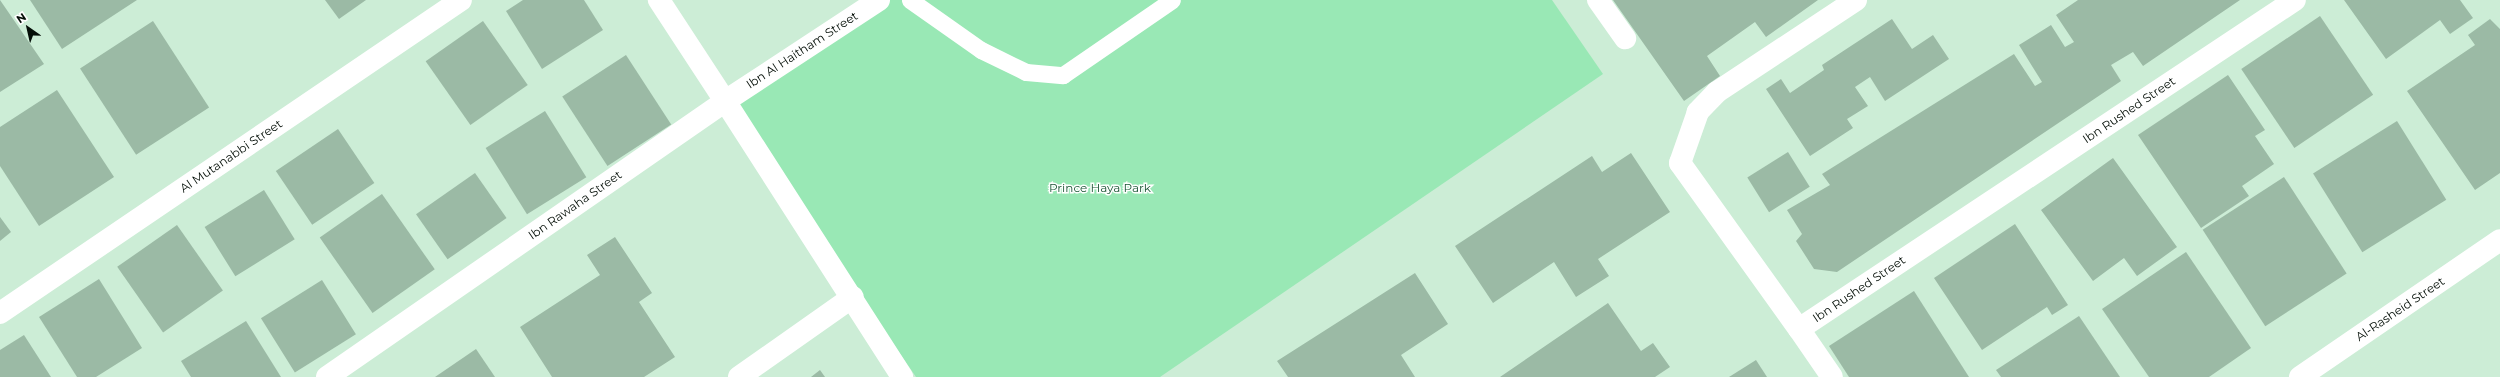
<!DOCTYPE html>
<html>
<head>
<meta charset="utf-8">
<style>
	body { margin:0 }
	#map { position:relative; width:2500px; height:377px; overflow:hidden; background:#ccedd6; font-family:Montserrat,sans-serif }
	div>[style] { position:absolute }
	.green>* { inset:0; background:#99e8b5 }
	.building>* { inset:0; background:#9bbaa5; transform-origin:0 0 }
	.lane>* { height:17px; margin:-8.5px; padding:0 8.5px; transform-origin:8.5px; border-radius:8.5px; background:#fff }
	.street>* { height:22px; margin:-11px; padding:0 11px; transform-origin:11px; border-radius:11px; background:#fff }
	.secondary>* { height:22px; margin:-11px; padding:0 11px; transform-origin:11px; border-radius:11px; background:#fff }
	span { translate:-50% -50%; white-space:nowrap; text-align:center; line-height:1.15; -webkit-text-stroke:3px #fff; paint-order:stroke }
	.street-label { font-size:12px; color:#050f08 }
	.park-label { font-size:12px; color:#1a5534 }
	.north { position:absolute; left:8px; top:8px; width:40px; height:40px; -webkit-text-stroke:3px #fff; paint-order:stroke; rotate:326deg; font-size:11px; font-weight:700; line-height:16px; text-align:center; color:#050f08 }
	.north::after { content:''; display:block; margin:auto; width:14px; height:18px; background:#050f08; clip-path:polygon(50% 0,100% 100%,50% 72%,0 100%) }
</style>
</head>
<body>
<div id="map">
	<div class="green">
		<i style="clip-path:polygon(889px 0,1552px 0,1603px 74px,1160px 377px,916px 377px,730px 106px)"></i>
	</div>
	<div class="building">
		<i style="clip-path:polygon(0 0,44px 64px,0 92px)"></i>
		<i style="clip-path:polygon(30px 0,137px 0,62px 49px)"></i>
		<i style="clip-path:polygon(325px 0,366px 0,339px 19px)"></i>
		<i style="clip-path:polygon(523px 0,584px 0,603px 30px,542px 69px,506px 11px)"></i>
		<i style="clip-path:polygon(1613px 0,1818px 0,1766px 37px,1755px 22px,1707px 56px,1720px 76px,1684px 101px)"></i>
		<i style="clip-path:polygon(2078px 0,2240px 0,2143px 66px,2133px 52px,2111px 65px,2121px 81px,1837px 272px,1814px 269px,1796px 241px,1802px 234px,1787px 210px,1830px 185px,1822px 174px,2014px 54px,2035px 86px,2042px 82px,2019px 45px,2051px 25px,2065px 47px,2074px 42px,2056px 15px)"></i>
		<i style="clip-path:polygon(2344px 0,2460px 0,2473px 18px,2450px 34px,2440px 20px,2386px 59px)"></i>
		<i style="left:2320px;top:16px;width:95px;height:95px;rotate:56deg"></i>
		<i style="clip-path:polygon(1892px 19px,1912px 49px,1933px 35px,1949px 59px,1885px 101px,1870px 77px,1855px 87px,1868px 106px,1847px 119px,1853px 128px,1810px 156px,1766px 89px,1781px 79px,1790px 93px,1824px 70px,1822px 65px)"></i>
		<i style="clip-path:polygon(2490px 19px,2500px 29px,2500px 173px,2475px 190px,2407px 91px,2475px 45px,2468px 35px)"></i>
		<i style="left:153px;top:21px;width:103px;height:87px;rotate:57deg"></i>
		<i style="left:483px;top:21px;width:78px;height:70px;rotate:55deg"></i>
		<i style="left:626px;top:55px;width:83px;height:76px;rotate:57deg"></i>
		<i style="clip-path:polygon(2228px 75px,2265px 130px,2255px 136px,2274px 164px,2242px 186px,2249px 196px,2201px 228px,2138px 135px)"></i>
		<i style="clip-path:polygon(57px 90px,114px 177px,39px 226px,0 166px,0 127px)"></i>
		<i style="left:545px;top:111px;width:78px;height:70px;rotate:58deg"></i>
		<i style="left:2397px;top:121px;width:93px;height:99px;rotate:58deg"></i>
		<i style="left:338px;top:129px;width:65px;height:75px;rotate:56deg"></i>
		<i style="left:1788px;top:152px;width:41px;height:48px;rotate:58deg"></i>
		<i style="clip-path:polygon(1631px 153px,1670px 212px,1598px 259px,1609px 276px,1576px 297px,1554px 262px,1493px 303px,1455px 246px,1592px 156px,1602px 172px)"></i>
		<i style="clip-path:polygon(2113px 158px,2177px 247px,2137px 276px,2124px 258px,2093px 281px,2041px 210px)"></i>
		<i style="left:475px;top:173px;width:55px;height:72px;rotate:55deg"></i>
		<i style="left:2284px;top:177px;width:115px;height:97px;rotate:57deg"></i>
		<i style="left:264px;top:190px;width:58px;height:70px;rotate:58deg"></i>
		<i style="left:382px;top:194px;width:92px;height:76px;rotate:55deg"></i>
		<i style="clip-path:polygon(0 217px,11px 232px,0 241px)"></i>
		<i style="clip-path:polygon(2015px 224px,2068px 305px,2052px 315px,2047px 307px,1982px 350px,1934px 278px)"></i>
		<i style="left:177px;top:225px;width:80px;height:73px;rotate:55deg"></i>
		<i style="clip-path:polygon(615px 237px,652px 293px,639px 302px,675px 357px,644px 377px,552px 377px,520px 327px,600px 275px,587px 255px)"></i>
		<i style="clip-path:polygon(2186px 252px,2251px 348px,2209px 377px,2149px 377px,2102px 309px)"></i>
		<i style="clip-path:polygon(1415px 273px,1448px 324px,1401px 355px,1415px 377px,1288px 377px,1277px 361px)"></i>
		<i style="clip-path:polygon(99px 279px,142px 348px,96px 377px,77px 377px,39px 317px)"></i>
		<i style="left:322px;top:280px;width:64px;height:72px;rotate:58deg"></i>
		<i style="clip-path:polygon(1914px 291px,1969px 377px,1849px 377px,1829px 346px)"></i>
		<i style="clip-path:polygon(1608px 303px,1641px 351px,1653px 343px,1670px 367px,1655px 377px,1500px 377px)"></i>
		<i style="clip-path:polygon(2079px 316px,2120px 377px,2001px 377px,1996px 370px)"></i>
		<i style="clip-path:polygon(246px 321px,281px 377px,191px 377px,181px 361px)"></i>
		<i style="clip-path:polygon(24px 335px,51px 377px,0 377px,0 350px)"></i>
		<i style="clip-path:polygon(476px 349px,495px 377px,435px 377px)"></i>
		<i style="clip-path:polygon(1756px 360px,1767px 377px,1729px 377px)"></i>
		<i style="clip-path:polygon(820px 370px,825px 377px,811px 377px)"></i>
	</div>
	<div class="lane">
		<i style="left:910px;top:0;width:87px;rotate:35.2deg"></i>
		<i style="left:981px;top:50px;width:50px;rotate:26.1deg"></i>
		<i style="left:1026px;top:72px;width:37px;rotate:5deg"></i>
		<i style="left:1063px;top:75px;width:132px;rotate:-34.5deg"></i>
	</div>
	<div class="street">
		<i style="left:879px;top:0;width:184px;rotate:146.7deg"></i>
		<i style="left:725px;top:101px;width:328px;rotate:57.3deg"></i>
		<i style="left:1598px;top:0;width:47px;rotate:54.6deg"></i>
		<i style="left:1856px;top:0;width:167px;rotate:146.5deg"></i>
		<i style="left:1717px;top:92px;width:28px;rotate:134deg"></i>
		<i style="left:1698px;top:112px;width:54px;rotate:109.4deg"></i>
		<i style="left:1680px;top:163px;width:204px;rotate:54.4deg"></i>
		<i style="left:1799px;top:329px;width:595px;rotate:-33.56deg"></i>
		<i style="left:0;top:313px;width:557px;rotate:-34.17deg"></i>
		<i style="left:1799px;top:329px;width:58px;rotate:55.5deg"></i>
		<i style="left:327px;top:377px;width:484px;rotate:-34.7deg"></i>
		<i style="left:725px;top:101px;width:121px;rotate:-123.2deg"></i>
		<i style="left:739px;top:377px;width:139px;rotate:-35.1deg"></i>
	</div>
	<div class="secondary">
		<i style="left:2300px;top:377px;width:242px;rotate:-34.4deg"></i>
	</div>
	<div class="street-label">
		<span style="left:802px;top:50px;rotate:-33deg">Ibn Al Haitham Street</span>
		<span style="left:2129px;top:110px;rotate:-34deg">Ibn Rushed Street</span>
		<span style="left:231px;top:156px;rotate:-34deg">Al Mutanabbi Street</span>
		<span style="left:575px;top:205px;rotate:-35deg">Ibn Rawaha Street</span>
		<span style="left:1859px;top:289px;rotate:-34deg">Ibn Rushed Street</span>
		<span style="left:2400px;top:309px;rotate:-34deg">Al-Rasheid Street</span>
	</div>
	<div class="park-label">
		<span style="left:1100px;top:188px">Prince Haya Park</span>
	</div>
	<div class="north">N</div>
</div>
</body>
</html>
